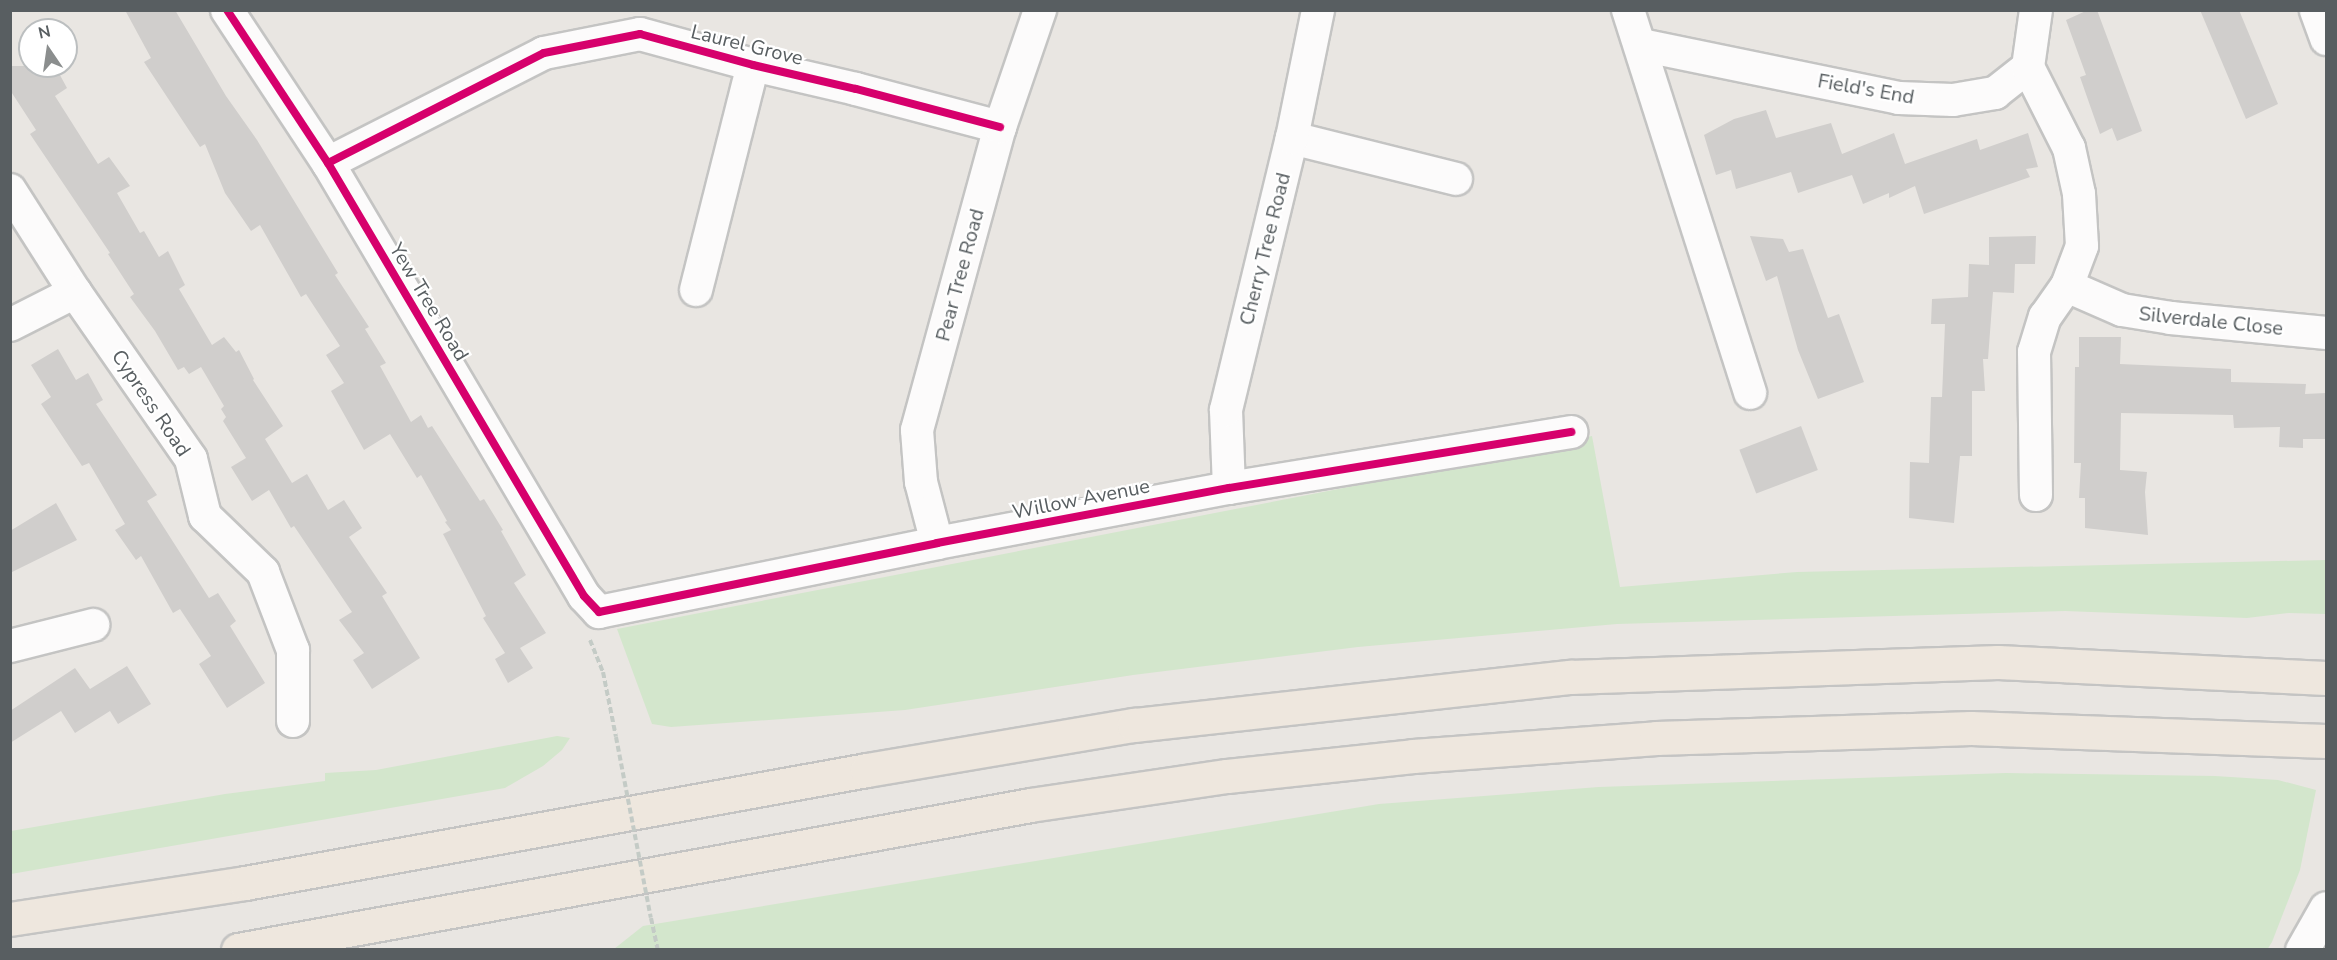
<!DOCTYPE html>
<html>
<head>
<meta charset="utf-8">
<style>
	body { margin:0 }
	#map { position:relative; width:2337px; height:960px; overflow:hidden; background:#e9e6e2; font-family:"Nunito Sans",sans-serif }
	div>[style] { position:absolute }
	.green>* { inset:0; background:#d3e6cc }
	.building>* { inset:0; background:#d0cecc; transform-origin:0 0 }
	.path>* { height:4px; margin-top:-2px; transform-origin:0; background:repeating-linear-gradient(90deg,#c4cbc6 0 6px,transparent 0 9px) }
	.roads { filter:drop-shadow(2px 0 #c4c4c3) drop-shadow(-2px 0 #c4c4c3) drop-shadow(0 2px #c4c4c3) drop-shadow(0 -2px #c4c4c3) }
	.minor>* { height:32px; margin:-16px; padding:0 16px; transform-origin:16px; border-radius:16px; background:#fcfbfb }
	.tertiary>* { height:33px; margin:-16.5px; padding:0 16.5px; transform-origin:16.5px; border-radius:16.5px; background:#fcfbfb }
	.motorway>* { height:33px; margin:-16.5px; padding:0 16.5px; transform-origin:16.5px; border-radius:16.5px; background:#eee7de }
	.path-bridge>* { height:4px; margin-top:-2px; transform-origin:0; background:repeating-linear-gradient(90deg,#c4cbc6 0 6px,transparent 0 9px) }
	.cycleway>* { height:8px; margin:-4px; padding:0 4px; transform-origin:4px; border-radius:4px; background:#d6006c }
	span { translate:-50% -50%; white-space:nowrap; text-align:center; line-height:1.15; -webkit-text-stroke:4.5px #fff; paint-order:stroke }
	.street-label { font-size:20px; color:#585e61 }
	.frame { position:absolute; inset:0; border:12px solid #585e61; pointer-events:none }
	.north { position:absolute; left:18px; top:18px; width:60px; height:60px; box-sizing:border-box; background:#fff; border:2px solid #bcbfc0; border-radius:50%; rotate:347deg; font-size:16px; font-weight:700; line-height:24px; text-align:center; color:#585e61 }
	.north::after { content:''; display:block; margin:auto; width:21px; height:27px; background:#8b8e8e; clip-path:polygon(50% 0,100% 100%,50% 72%,0 100%) }
</style>
</head>
<body>
<div id="map">
	<div class="green">
		<i style="clip-path:polygon(1592px 436px,1620px 587px,1797px 572px,2326px 560px,2326px 614px,2289px 613px,2247px 618px,2065px 611px,1617px 624px,1358px 647px,1133px 675px,905px 710px,671px 727px,652px 724px,617px 629px,1390px 479px)"></i>
		<i style="clip-path:polygon(557px 736px,570px 738px,562px 750px,543px 766px,505px 788px,11px 874px,11px 831px,225px 794px,325px 781px,325px 773px,376px 770px)"></i>
		<i style="clip-path:polygon(2006px 773px,2215px 776px,2278px 780px,2316px 790px,2300px 870px,2272px 942px,2267px 950px,614px 949px,643px 926px,1379px 804px,1599px 787px)"></i>
	</div>
	<div class="building">
		<i style="clip-path:polygon(125px 10px,175px 10px,226px 96px,257px 140px,338px 273px,335px 275px,369px 327px,365px 329px,386px 363px,380px 366px,411px 422px,421px 415px,428px 428px,432px 426px,480px 501px,484px 499px,503px 530px,501px 531px,526px 575px,514px 583px,546px 633px,520px 648px,533px 668px,508px 683px,495px 659px,505px 653px,483px 618px,486px 616px,443px 534px,451px 530px,445px 522px,447px 521px,421px 475px,417px 478px,390px 434px,364px 450px,331px 391px,344px 383px,326px 355px,340px 346px,306px 294px,301px 297px,260px 225px,251px 231px,225px 193px,205px 144px,200px 147px,144px 62px,151px 58px)"></i>
		<i style="clip-path:polygon(2088px 10px,2097px 10px,2142px 131px,2117px 141px,2112px 128px,2100px 134px,2080px 77px,2086px 75px,2066px 20px)"></i>
		<i style="clip-path:polygon(2200px 10px,2239px 10px,2278px 104px,2246px 119px)"></i>
		<i style="clip-path:polygon(10px 66px,55px 66px,67px 88px,55px 96px,98px 164px,109px 157px,130px 186px,117px 193px,140px 233px,144px 231px,159px 257px,168px 251px,185px 285px,179px 289px,212px 345px,224px 337px,236px 352px,239px 350px,254px 379px,253px 380px,283px 426px,265px 439px,292px 483px,307px 474px,328px 510px,344px 500px,362px 528px,349px 537px,387px 593px,382px 596px,420px 658px,372px 689px,353px 660px,364px 653px,339px 620px,352px 612px,294px 526px,291px 528px,269px 490px,252px 501px,231px 467px,246px 458px,223px 421px,226px 417px,221px 409px,224px 406px,201px 367px,189px 374px,184px 367px,178px 370px,155px 331px,130px 297px,134px 294px,108px 254px,110px 253px,30px 134px,36px 130px,10px 90px)"></i>
		<i style="clip-path:polygon(1766px 110px,1776px 138px,1831px 123px,1842px 154px,1894px 133px,1905px 164px,1977px 139px,1980px 150px,2028px 133px,2038px 167px,2026px 169px,2030px 177px,1924px 214px,1915px 186px,1889px 198px,1889px 193px,1863px 204px,1852px 175px,1798px 193px,1791px 172px,1736px 189px,1731px 170px,1716px 175px,1704px 135px,1734px 119px)"></i>
		<i style="clip-path:polygon(1750px 236px,1783px 239px,1789px 252px,1803px 249px,1828px 318px,1839px 314px,1864px 382px,1818px 399px,1798px 350px,1777px 276px,1766px 281px)"></i>
		<i style="clip-path:polygon(2036px 236px,2035px 264px,2015px 264px,2014px 293px,1993px 292px,1988px 359px,1983px 359px,1985px 391px,1972px 391px,1972px 456px,1960px 456px,1954px 523px,1909px 518px,1910px 462px,1929px 463px,1931px 397px,1942px 397px,1945px 324px,1931px 324px,1932px 299px,1968px 297px,1969px 264px,1989px 265px,1989px 237px)"></i>
		<i style="clip-path:polygon(2079px 337px,2121px 337px,2120px 364px,2231px 369px,2231px 382px,2306px 384px,2305px 394px,2326px 393px,2326px 439px,2303px 439px,2303px 448px,2279px 447px,2280px 427px,2234px 428px,2233px 415px,2121px 413px,2120px 470px,2147px 472px,2145px 492px,2148px 535px,2085px 528px,2085px 498px,2079px 498px,2081px 463px,2074px 463px,2075px 367px,2079px 367px)"></i>
		<i style="clip-path:polygon(58px 349px,76px 380px,88px 373px,103px 400px,96px 404px,157px 495px,147px 501px,209px 598px,218px 593px,236px 621px,230px 626px,265px 683px,227px 708px,199px 664px,211px 656px,180px 609px,173px 613px,141px 556px,136px 560px,115px 530px,125px 524px,89px 463px,82px 466px,41px 404px,51px 397px,31px 365px)"></i>
		<i style="left:1801px;top:426px;width:47px;height:66px;rotate:69deg"></i>
		<i style="clip-path:polygon(56px 503px,77px 540px,10px 573px,10px 531px)"></i>
		<i style="clip-path:polygon(127px 666px,151px 704px,118px 724px,110px 711px,75px 733px,61px 711px,10px 743px,10px 711px,75px 668px,90px 689px)"></i>
	</div>
	<div class="path">
		<i style="left:590px;top:640px;width:35px;rotate:68deg"></i>
		<i style="left:603px;top:672px;width:66px;rotate:78.7deg"></i>
		<i style="left:651px;top:918px;width:33px;rotate:78deg"></i>
	</div>
	<div class="roads">
		<div class="minor">
			<i style="left:227px;top:10px;width:183px;rotate:56.6deg"></i>
			<i style="left:328px;top:163px;width:503px;rotate:59.41deg"></i>
			<i style="left:584px;top:596px;width:22px;rotate:47deg"></i>
			<i style="left:599px;top:612px;width:345px;rotate:-11.5deg"></i>
			<i style="left:937px;top:543px;width:297px;rotate:-10.7deg"></i>
			<i style="left:1229px;top:488px;width:347px;rotate:-9.3deg"></i>
			<i style="left:1628px;top:10px;width:402px;rotate:72.3deg"></i>
			<i style="left:1641px;top:45px;width:263px;rotate:11.6deg"></i>
			<i style="left:1899px;top:98px;width:54px;rotate:2.1deg"></i>
			<i style="left:1953px;top:100px;width:43px;rotate:-9.5deg"></i>
			<i style="left:1995px;top:93px;width:42px;rotate:-38.2deg"></i>
			<i style="left:2028px;top:67px;width:58px;rotate:-82deg"></i>
			<i style="left:2028px;top:67px;width:91px;rotate:63.2deg"></i>
			<i style="left:2069px;top:148px;width:47px;rotate:77.7deg"></i>
			<i style="left:2079px;top:194px;width:52px;rotate:86.7deg"></i>
			<i style="left:2082px;top:246px;width:43px;rotate:110.6deg"></i>
			<i style="left:1292px;top:138px;width:169px;rotate:14deg"></i>
			<i style="left:328px;top:163px;width:242px;rotate:-27deg"></i>
			<i style="left:544px;top:53px;width:98px;rotate:-11.2deg"></i>
			<i style="left:640px;top:34px;width:117px;rotate:15.3deg"></i>
			<i style="left:753px;top:65px;width:106px;rotate:13.1deg"></i>
			<i style="left:856px;top:89px;width:149px;rotate:14.8deg"></i>
			<i style="left:10px;top:190px;width:121px;rotate:57.5deg"></i>
			<i style="left:75px;top:292px;width:203px;rotate:55.2deg"></i>
			<i style="left:191px;top:459px;width:59px;rotate:76.2deg"></i>
			<i style="left:205px;top:516px;width:81px;rotate:44deg"></i>
			<i style="left:263px;top:572px;width:84px;rotate:69deg"></i>
			<i style="left:293px;top:650px;width:71px;rotate:90deg"></i>
			<i style="left:696px;top:290px;width:232px;rotate:-75.8deg"></i>
			<i style="left:10px;top:325px;width:73px;rotate:-26.9deg"></i>
			<i style="left:1229px;top:488px;width:78px;rotate:-92.2deg"></i>
			<i style="left:1226px;top:410px;width:280px;rotate:-76.4deg"></i>
			<i style="left:1292px;top:138px;width:131px;rotate:-78.5deg"></i>
			<i style="left:2036px;top:495px;width:143px;rotate:-90.8deg"></i>
			<i style="left:2034px;top:352px;width:37px;rotate:-73deg"></i>
			<i style="left:2045px;top:317px;width:38px;rotate:-55deg"></i>
			<i style="left:2067px;top:286px;width:60px;rotate:23.6deg"></i>
			<i style="left:2122px;top:310px;width:50px;rotate:9.3deg"></i>
			<i style="left:2171px;top:318px;width:156px;rotate:5.5deg"></i>
			<i style="left:937px;top:543px;width:63px;rotate:-104.7deg"></i>
			<i style="left:921px;top:482px;width:52px;rotate:-94.4deg"></i>
			<i style="left:917px;top:430px;width:314px;rotate:-74.7deg"></i>
			<i style="left:1000px;top:127px;width:124px;rotate:-71.1deg"></i>
			<i style="left:10px;top:646px;width:86px;rotate:-14.2deg"></i>
		</div>
		<div class="tertiary">
			<i style="left:2316px;top:10px;width:30px;rotate:70deg"></i>
			<i style="left:2302px;top:950px;width:48px;rotate:-60.3deg"></i>
		</div>
		<div class="motorway">
			<i style="left:10px;top:919px;width:238px;rotate:-8.7deg"></i>
			<i style="left:245px;top:883px;width:632px;rotate:-10.3deg"></i>
			<i style="left:867px;top:770px;width:271px;rotate:-9.6deg"></i>
			<i style="left:1134px;top:725px;width:439px;rotate:-6.3deg"></i>
			<i style="left:1570px;top:677px;width:428px;rotate:-2deg"></i>
			<i style="left:1998px;top:662px;width:328px;rotate:2.8deg"></i>
			<i style="left:238px;top:950px;width:805px;rotate:-10.37deg"></i>
			<i style="left:1030px;top:805px;width:199px;rotate:-8.4deg"></i>
			<i style="left:1227px;top:776px;width:187px;rotate:-6.1deg"></i>
			<i style="left:1413px;top:756px;width:244px;rotate:-4.2deg"></i>
			<i style="left:1656px;top:738px;width:315px;rotate:-1.8deg"></i>
			<i style="left:1971px;top:728px;width:355px;rotate:2.1deg"></i>
		</div>
	</div>
	<div class="path-bridge">
		<i style="left:616px;top:737px;width:184px;rotate:79.1deg"></i>
	</div>
	<div class="cycleway">
		<i style="left:227px;top:10px;width:183px;rotate:56.6deg"></i>
		<i style="left:328px;top:163px;width:503px;rotate:59.41deg"></i>
		<i style="left:584px;top:596px;width:22px;rotate:47deg"></i>
		<i style="left:599px;top:612px;width:345px;rotate:-11.5deg"></i>
		<i style="left:937px;top:543px;width:297px;rotate:-10.7deg"></i>
		<i style="left:1229px;top:488px;width:347px;rotate:-9.3deg"></i>
		<i style="left:328px;top:163px;width:242px;rotate:-27deg"></i>
		<i style="left:544px;top:53px;width:98px;rotate:-11.2deg"></i>
		<i style="left:640px;top:34px;width:117px;rotate:15.3deg"></i>
		<i style="left:753px;top:65px;width:106px;rotate:13.1deg"></i>
		<i style="left:856px;top:89px;width:149px;rotate:14.8deg"></i>
	</div>
	<div class="street-label">
		<span style="left:747px;top:45px;rotate:14deg">Laurel Grove</span>
		<span style="left:1866px;top:89px;rotate:10deg">Field's End</span>
		<span style="left:1265px;top:249px;rotate:-76deg">Cherry Tree Road</span>
		<span style="left:960px;top:275px;rotate:-75deg">Pear Tree Road</span>
		<span style="left:429px;top:302px;rotate:59deg">Yew Tree Road</span>
		<span style="left:2211px;top:321px;rotate:6deg">Silverdale Close</span>
		<span style="left:151px;top:403px;rotate:56deg">Cypress Road</span>
		<span style="left:1081px;top:499px;rotate:-11deg">Willow Avenue</span>
	</div>
	<div class="frame"></div>
	<div class="north">N</div>
</div>
</body>
</html>
